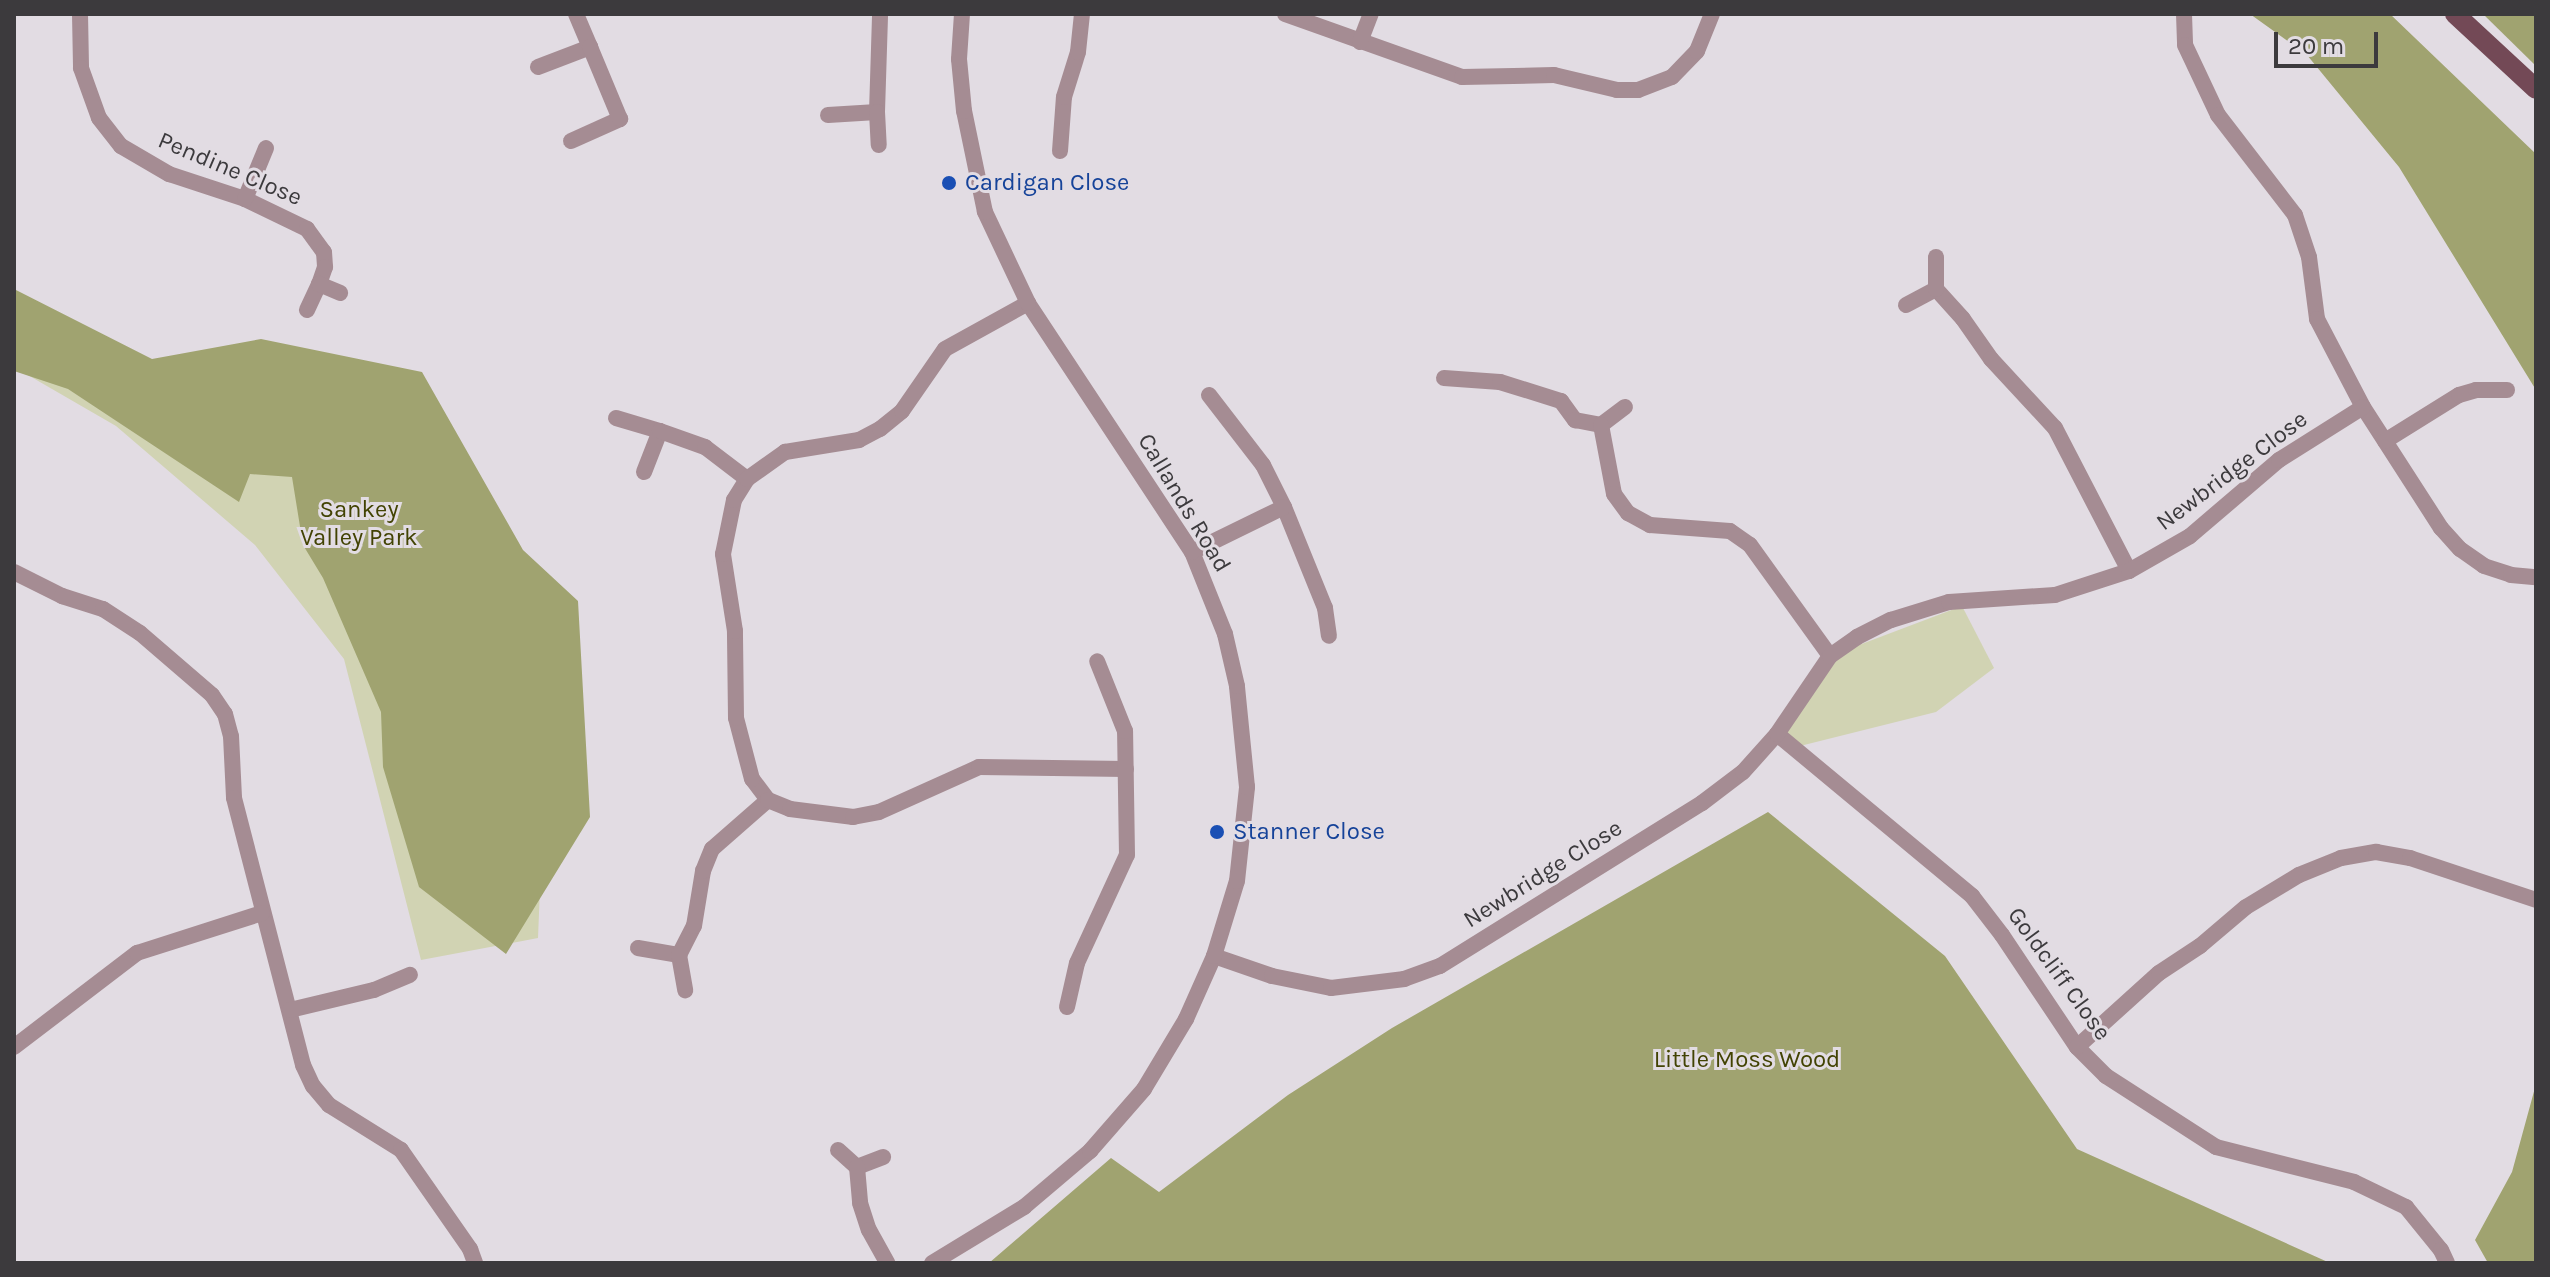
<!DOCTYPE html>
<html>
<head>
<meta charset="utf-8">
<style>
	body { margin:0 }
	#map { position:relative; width:2550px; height:1277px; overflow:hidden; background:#e2dce3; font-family:Karla,sans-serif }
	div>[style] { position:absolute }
	.green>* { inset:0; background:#d1d3b3 }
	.forest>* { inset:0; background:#a0a370 }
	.minor>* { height:16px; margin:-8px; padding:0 8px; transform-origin:8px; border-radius:8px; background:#a58c93 }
	.tertiary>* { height:16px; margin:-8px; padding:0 8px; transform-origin:8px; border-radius:8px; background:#a58c93 }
	.primary>* { height:20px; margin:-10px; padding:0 10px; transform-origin:10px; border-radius:10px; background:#734956 }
	.dots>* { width:22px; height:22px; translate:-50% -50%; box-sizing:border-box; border:4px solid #e2dce3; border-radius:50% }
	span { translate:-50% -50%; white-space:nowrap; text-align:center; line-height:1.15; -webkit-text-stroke:6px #e2dce3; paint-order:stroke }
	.street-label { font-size:24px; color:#3c3a3d }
	.transit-label { font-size:24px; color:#164399 }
	.left { translate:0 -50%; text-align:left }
	.park-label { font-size:24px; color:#424303 }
	.frame { position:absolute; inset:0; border:16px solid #3c3a3d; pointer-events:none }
	.scale { position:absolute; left:2274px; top:32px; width:104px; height:36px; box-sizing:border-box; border:4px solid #3c3a3d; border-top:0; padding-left:10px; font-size:24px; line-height:28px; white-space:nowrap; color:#3c3a3d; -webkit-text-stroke:6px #e2dce3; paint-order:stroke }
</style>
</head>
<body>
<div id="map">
	<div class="green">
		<i style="clip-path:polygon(14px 309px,213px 404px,549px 664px,538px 938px,421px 960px,344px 659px,255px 545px,116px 426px,14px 367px)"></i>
		<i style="clip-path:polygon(1962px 606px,1994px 668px,1936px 712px,1792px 748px,1777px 734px,1830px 656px)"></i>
	</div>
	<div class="forest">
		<i style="clip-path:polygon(2250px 14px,2390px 14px,2536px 154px,2536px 390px,2399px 167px,2307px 55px)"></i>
		<i style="clip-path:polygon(2483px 14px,2536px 14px,2536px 66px)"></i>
		<i style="clip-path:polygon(14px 289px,152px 359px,261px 339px,422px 372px,523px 550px,578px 601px,590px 817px,506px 954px,419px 887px,383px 767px,381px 712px,323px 578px,303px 545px,292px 477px,250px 474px,239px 502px,68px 389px,14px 371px)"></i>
		<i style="clip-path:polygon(1768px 812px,1945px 956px,2077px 1149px,2330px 1263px,989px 1263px,1111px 1158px,1159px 1192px,1288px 1095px,1392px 1028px)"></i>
		<i style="clip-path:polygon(2536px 1084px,2536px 1263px,2488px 1263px,2475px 1240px,2512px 1172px)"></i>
	</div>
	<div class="minor">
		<i style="left:80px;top:14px;width:54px;rotate:88.9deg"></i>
		<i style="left:81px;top:68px;width:53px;rotate:70.2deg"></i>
		<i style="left:99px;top:118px;width:36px;rotate:52deg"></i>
		<i style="left:121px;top:146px;width:56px;rotate:30.3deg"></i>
		<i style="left:169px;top:174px;width:80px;rotate:18.2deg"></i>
		<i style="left:245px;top:199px;width:69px;rotate:25.8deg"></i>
		<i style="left:307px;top:229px;width:29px;rotate:54deg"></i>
		<i style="left:324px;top:252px;width:15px;rotate:86deg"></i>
		<i style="left:325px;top:267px;width:18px;rotate:109deg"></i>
		<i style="left:1285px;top:14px;width:188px;rotate:19.6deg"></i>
		<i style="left:1462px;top:77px;width:92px;rotate:-1.2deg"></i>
		<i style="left:1554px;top:75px;width:65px;rotate:13.4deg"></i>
		<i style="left:1617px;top:90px;width:21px"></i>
		<i style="left:1638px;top:90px;width:36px;rotate:-21deg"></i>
		<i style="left:1672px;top:77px;width:36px;rotate:-46deg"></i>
		<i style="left:1697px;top:51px;width:40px;rotate:-68deg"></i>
		<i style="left:2184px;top:14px;width:31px;rotate:88deg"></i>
		<i style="left:2185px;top:45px;width:77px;rotate:64.8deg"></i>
		<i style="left:2218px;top:115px;width:126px;rotate:52.4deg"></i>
		<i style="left:2295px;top:215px;width:44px;rotate:71.6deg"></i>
		<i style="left:2309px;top:257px;width:63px;rotate:82.6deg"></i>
		<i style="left:2317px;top:319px;width:99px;rotate:62.4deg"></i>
		<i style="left:2363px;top:407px;width:144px;rotate:57.2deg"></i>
		<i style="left:2441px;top:528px;width:28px;rotate:48deg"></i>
		<i style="left:2460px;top:549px;width:29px;rotate:35deg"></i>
		<i style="left:2484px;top:566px;width:28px;rotate:18deg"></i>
		<i style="left:2511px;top:575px;width:25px;rotate:5deg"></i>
		<i style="left:1360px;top:42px;width:30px;rotate:-69deg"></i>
		<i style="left:538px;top:67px;width:56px;rotate:-21deg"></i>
		<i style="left:590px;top:47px;width:36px;rotate:-113deg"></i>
		<i style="left:877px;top:112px;width:98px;rotate:-88.2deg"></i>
		<i style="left:828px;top:115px;width:49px;rotate:-3.5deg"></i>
		<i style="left:877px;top:112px;width:33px;rotate:87deg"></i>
		<i style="left:571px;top:141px;width:54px;rotate:-24.2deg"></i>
		<i style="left:620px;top:119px;width:78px;rotate:-112.6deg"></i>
		<i style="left:1060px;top:151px;width:54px;rotate:-85.8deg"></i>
		<i style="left:1064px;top:97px;width:47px;rotate:-72.7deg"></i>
		<i style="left:1078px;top:52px;width:38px;rotate:-84deg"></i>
		<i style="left:245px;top:199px;width:55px;rotate:-67.6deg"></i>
		<i style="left:1936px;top:289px;width:40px;rotate:48deg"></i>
		<i style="left:1963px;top:319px;width:49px;rotate:55deg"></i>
		<i style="left:1991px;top:359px;width:94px;rotate:47.2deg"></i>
		<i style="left:2055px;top:428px;width:161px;rotate:62.6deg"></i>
		<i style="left:1906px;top:305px;width:34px;rotate:-28deg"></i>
		<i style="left:1936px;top:289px;width:32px;rotate:-90deg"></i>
		<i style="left:307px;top:310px;width:29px;rotate:-65deg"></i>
		<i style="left:319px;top:284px;width:23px;rotate:23deg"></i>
		<i style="left:1444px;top:378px;width:56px;rotate:4.1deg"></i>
		<i style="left:1500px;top:382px;width:64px;rotate:17.3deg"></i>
		<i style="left:1561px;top:401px;width:24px;rotate:54deg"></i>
		<i style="left:1575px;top:420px;width:26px;rotate:11deg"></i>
		<i style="left:1601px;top:425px;width:30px;rotate:-37deg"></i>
		<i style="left:1209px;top:395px;width:88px;rotate:52.4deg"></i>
		<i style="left:1263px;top:465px;width:47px;rotate:63.4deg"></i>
		<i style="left:1284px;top:507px;width:109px;rotate:67.9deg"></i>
		<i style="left:1325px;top:608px;width:28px;rotate:82deg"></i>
		<i style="left:616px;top:418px;width:46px;rotate:16.5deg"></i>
		<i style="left:660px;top:431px;width:44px;rotate:111.3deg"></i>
		<i style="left:1601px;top:425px;width:70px;rotate:79.3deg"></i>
		<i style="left:1614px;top:494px;width:24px;rotate:54deg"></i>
		<i style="left:1628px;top:513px;width:25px;rotate:29deg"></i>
		<i style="left:1650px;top:525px;width:80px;rotate:4.3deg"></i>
		<i style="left:1730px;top:531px;width:24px;rotate:35deg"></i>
		<i style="left:1750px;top:545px;width:137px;rotate:54.2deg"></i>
		<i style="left:660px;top:431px;width:48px;rotate:19.6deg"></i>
		<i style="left:705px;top:447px;width:53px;rotate:37.3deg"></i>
		<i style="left:2385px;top:441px;width:87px;rotate:-31.9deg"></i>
		<i style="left:2459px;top:395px;width:18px;rotate:-16deg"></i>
		<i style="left:2476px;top:390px;width:31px"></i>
		<i style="left:1192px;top:552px;width:102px;rotate:-26.1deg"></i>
		<i style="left:14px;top:572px;width:54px;rotate:26.6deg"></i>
		<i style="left:62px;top:596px;width:43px;rotate:17.6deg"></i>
		<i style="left:103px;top:609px;width:44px;rotate:33deg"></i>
		<i style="left:140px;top:633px;width:95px;rotate:40.7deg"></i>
		<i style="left:212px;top:695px;width:23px;rotate:56deg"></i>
		<i style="left:225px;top:714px;width:23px;rotate:75deg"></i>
		<i style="left:231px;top:736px;width:62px;rotate:87.2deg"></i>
		<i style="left:234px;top:798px;width:276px;rotate:75.5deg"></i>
		<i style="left:303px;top:1065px;width:23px;rotate:65deg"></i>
		<i style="left:313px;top:1086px;width:25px;rotate:50deg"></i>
		<i style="left:329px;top:1105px;width:85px;rotate:32deg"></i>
		<i style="left:401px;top:1150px;width:121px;rotate:55.1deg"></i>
		<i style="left:470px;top:1249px;width:15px;rotate:70deg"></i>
		<i style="left:1777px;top:734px;width:254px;rotate:39.7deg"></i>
		<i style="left:1972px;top:896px;width:49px;rotate:52.4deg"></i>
		<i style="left:2002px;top:935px;width:135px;rotate:56.2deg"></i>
		<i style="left:2077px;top:1047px;width:41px;rotate:45deg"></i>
		<i style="left:2106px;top:1076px;width:131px;rotate:32.8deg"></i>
		<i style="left:2216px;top:1147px;width:142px;rotate:14.2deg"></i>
		<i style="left:2354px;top:1182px;width:58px;rotate:25.7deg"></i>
		<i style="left:2406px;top:1207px;width:55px;rotate:50.9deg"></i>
		<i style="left:2441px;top:1250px;width:14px;rotate:65deg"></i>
		<i style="left:768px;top:800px;width:26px;rotate:-127deg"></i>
		<i style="left:752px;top:779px;width:63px;rotate:-104.7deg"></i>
		<i style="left:736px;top:718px;width:87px;rotate:-90.7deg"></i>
		<i style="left:735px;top:631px;width:78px;rotate:-98.9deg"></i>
		<i style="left:723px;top:554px;width:55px;rotate:-78.5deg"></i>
		<i style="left:734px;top:500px;width:25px;rotate:-58deg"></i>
		<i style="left:747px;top:479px;width:47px;rotate:-35.4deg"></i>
		<i style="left:785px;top:452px;width:75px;rotate:-9.2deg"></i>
		<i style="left:859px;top:440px;width:24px;rotate:-28deg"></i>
		<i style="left:880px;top:429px;width:28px;rotate:-39deg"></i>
		<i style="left:902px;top:411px;width:75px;rotate:-55.3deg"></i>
		<i style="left:945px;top:349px;width:95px;rotate:-29deg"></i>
		<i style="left:638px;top:948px;width:42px;rotate:9.7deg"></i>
		<i style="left:679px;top:955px;width:36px;rotate:80deg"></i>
		<i style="left:679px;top:955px;width:33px;rotate:-63deg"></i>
		<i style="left:694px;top:926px;width:56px;rotate:-80.7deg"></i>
		<i style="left:703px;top:871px;width:24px;rotate:-68deg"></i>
		<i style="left:712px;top:849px;width:74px;rotate:-41.2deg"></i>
		<i style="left:768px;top:800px;width:24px;rotate:22deg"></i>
		<i style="left:790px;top:809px;width:64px;rotate:7.2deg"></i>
		<i style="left:853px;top:817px;width:26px;rotate:-11deg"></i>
		<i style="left:879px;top:812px;width:110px;rotate:-24.2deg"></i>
		<i style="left:979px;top:767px;width:147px;rotate:0.8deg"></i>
		<i style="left:1214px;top:956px;width:61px;rotate:19deg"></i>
		<i style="left:1272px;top:976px;width:60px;rotate:11.5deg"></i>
		<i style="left:1331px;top:988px;width:74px;rotate:-7deg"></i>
		<i style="left:1404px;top:979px;width:38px;rotate:-20deg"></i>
		<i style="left:1440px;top:966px;width:309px;rotate:-31.9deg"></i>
		<i style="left:1702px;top:803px;width:51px;rotate:-37.1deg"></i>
		<i style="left:1743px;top:772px;width:51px;rotate:-48.2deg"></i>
		<i style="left:1777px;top:734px;width:94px;rotate:-55.8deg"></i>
		<i style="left:1830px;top:656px;width:33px;rotate:-35deg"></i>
		<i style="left:1857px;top:637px;width:38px;rotate:-27deg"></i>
		<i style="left:1891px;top:620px;width:61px;rotate:-17.2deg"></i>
		<i style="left:1949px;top:602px;width:106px;rotate:-3.8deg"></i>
		<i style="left:2055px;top:595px;width:78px;rotate:-18deg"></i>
		<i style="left:2129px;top:571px;width:70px;rotate:-29.8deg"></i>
		<i style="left:2190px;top:536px;width:117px;rotate:-40.5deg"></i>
		<i style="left:2279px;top:460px;width:99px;rotate:-32.2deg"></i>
		<i style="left:1067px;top:1007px;width:45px;rotate:-77.2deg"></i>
		<i style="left:1077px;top:963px;width:119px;rotate:-65.2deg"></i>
		<i style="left:1127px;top:855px;width:124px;rotate:-90.9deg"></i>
		<i style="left:1125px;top:731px;width:75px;rotate:-111.8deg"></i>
		<i style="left:290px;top:1010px;width:86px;rotate:-13.4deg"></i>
		<i style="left:374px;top:990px;width:39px;rotate:-23deg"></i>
		<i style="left:14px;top:1047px;width:155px;rotate:-37.4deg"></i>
		<i style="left:137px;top:953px;width:131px;rotate:-17.7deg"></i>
		<i style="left:2077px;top:1047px;width:110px;rotate:-42.1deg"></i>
		<i style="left:2159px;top:973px;width:49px;rotate:-33.4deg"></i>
		<i style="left:2200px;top:946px;width:60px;rotate:-40.3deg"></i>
		<i style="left:2246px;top:907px;width:62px;rotate:-31.1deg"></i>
		<i style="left:2299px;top:875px;width:45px;rotate:-22deg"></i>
		<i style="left:2341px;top:858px;width:36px;rotate:-10deg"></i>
		<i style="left:2376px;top:852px;width:35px;rotate:10deg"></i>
		<i style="left:2410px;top:858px;width:133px;rotate:18.4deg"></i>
		<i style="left:838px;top:1150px;width:25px;rotate:42deg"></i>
		<i style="left:857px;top:1167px;width:28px;rotate:-21deg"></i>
		<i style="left:857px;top:1167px;width:36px;rotate:85deg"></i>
		<i style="left:860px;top:1203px;width:28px;rotate:72deg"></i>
		<i style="left:869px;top:1230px;width:38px;rotate:61deg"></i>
	</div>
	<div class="tertiary">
		<i style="left:932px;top:1263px;width:108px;rotate:-31.3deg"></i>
		<i style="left:1024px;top:1207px;width:87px;rotate:-40.3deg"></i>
		<i style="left:1090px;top:1151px;width:82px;rotate:-48.9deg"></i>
		<i style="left:1144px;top:1089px;width:82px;rotate:-59deg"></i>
		<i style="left:1186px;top:1019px;width:69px;rotate:-66deg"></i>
		<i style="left:1214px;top:956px;width:78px;rotate:-73deg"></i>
		<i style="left:1237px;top:881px;width:95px;rotate:-83.9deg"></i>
		<i style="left:1247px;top:787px;width:101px;rotate:-95.7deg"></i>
		<i style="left:1237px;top:686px;width:53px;rotate:-103deg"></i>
		<i style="left:1225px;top:634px;width:88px;rotate:-111.9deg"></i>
		<i style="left:1192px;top:552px;width:298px;rotate:-123.4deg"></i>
		<i style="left:1028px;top:303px;width:101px;rotate:-115.3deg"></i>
		<i style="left:985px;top:212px;width:103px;rotate:-101.7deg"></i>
		<i style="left:964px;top:111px;width:52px;rotate:-95.5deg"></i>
		<i style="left:959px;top:59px;width:45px;rotate:-86.2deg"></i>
	</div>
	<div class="primary">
		<i style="left:2455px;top:14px;width:110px;rotate:42.8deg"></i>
	</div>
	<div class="dots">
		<i style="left:949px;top:183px;background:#1a4fb4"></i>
		<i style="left:1217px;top:832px;background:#1a4fb4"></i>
	</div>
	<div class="street-label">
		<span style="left:230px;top:169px;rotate:23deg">Pendine Close</span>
		<span style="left:2232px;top:471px;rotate:-37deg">Newbridge Close</span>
		<span style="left:1184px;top:503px;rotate:59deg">Callands Road</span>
		<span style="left:1543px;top:874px;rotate:-32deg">Newbridge Close</span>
		<span style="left:2059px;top:974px;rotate:54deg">Goldcliff Close</span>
	</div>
	<div class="transit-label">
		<span class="left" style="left:965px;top:183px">Cardigan Close</span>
		<span class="left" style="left:1233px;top:832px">Stanner Close</span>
	</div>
	<div class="park-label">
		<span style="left:359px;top:524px">Sankey<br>Valley Park</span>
		<span style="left:1747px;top:1060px">Little Moss Wood</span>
	</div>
	<div class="frame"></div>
	<div class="scale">20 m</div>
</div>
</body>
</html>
